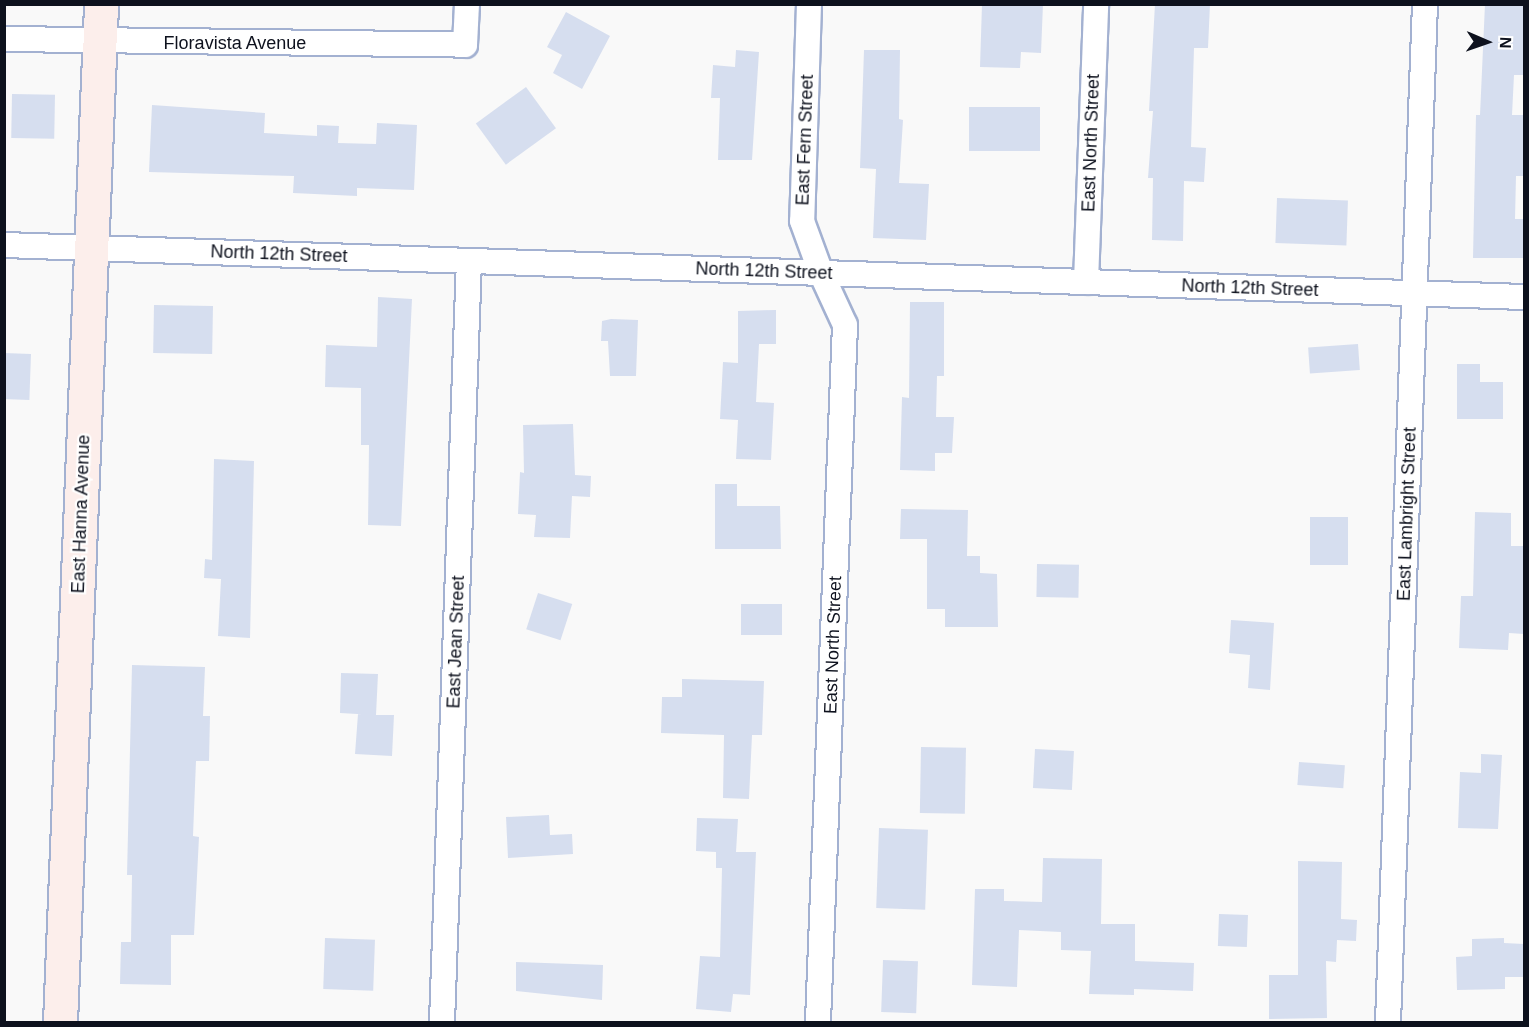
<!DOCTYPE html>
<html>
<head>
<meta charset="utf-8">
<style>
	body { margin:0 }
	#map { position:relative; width:1529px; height:1027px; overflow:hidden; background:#f9f9f9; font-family:Arial,sans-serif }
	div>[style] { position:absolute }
	.building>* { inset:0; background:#d6deef; transform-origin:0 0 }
	.roads { filter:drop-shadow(2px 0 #a3b1d1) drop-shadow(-2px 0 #a3b1d1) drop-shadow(0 2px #a3b1d1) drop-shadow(0 -2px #a3b1d1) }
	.street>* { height:24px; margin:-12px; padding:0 12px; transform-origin:12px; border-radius:12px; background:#fff }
	.secondary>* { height:33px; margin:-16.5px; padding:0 16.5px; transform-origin:16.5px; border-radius:16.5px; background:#fceeeb }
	span { translate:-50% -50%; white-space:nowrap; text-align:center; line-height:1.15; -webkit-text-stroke:4.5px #fff; paint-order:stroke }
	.street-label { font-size:18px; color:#0d111d }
	.frame { position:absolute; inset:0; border:6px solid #0d111d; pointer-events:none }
	.north { position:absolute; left:1457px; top:12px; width:60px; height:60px; -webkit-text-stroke:4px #fff; paint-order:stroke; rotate:92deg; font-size:16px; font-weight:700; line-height:24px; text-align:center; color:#0d111d }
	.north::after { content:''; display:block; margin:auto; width:21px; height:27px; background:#0d111d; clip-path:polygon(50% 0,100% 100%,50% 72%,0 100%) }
</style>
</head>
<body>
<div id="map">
	<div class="building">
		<i style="clip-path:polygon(982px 4px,1043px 4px,1041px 53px,1021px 52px,1020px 68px,980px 67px)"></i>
		<i style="clip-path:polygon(1155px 4px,1210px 4px,1208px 48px,1194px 48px,1191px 147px,1206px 148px,1204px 182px,1184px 181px,1183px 241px,1152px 240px,1153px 178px,1148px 178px,1153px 111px,1149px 111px)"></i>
		<i style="clip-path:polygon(1485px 4px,1523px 4px,1524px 75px,1514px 75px,1512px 115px,1524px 115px,1524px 176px,1516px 176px,1515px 219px,1524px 219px,1524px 258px,1473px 258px,1476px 115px,1480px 115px)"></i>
		<i style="clip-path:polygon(566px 12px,610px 36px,582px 89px,553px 73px,562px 55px,547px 47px)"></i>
		<i style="clip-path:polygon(736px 50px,759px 52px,752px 160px,718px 160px,720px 98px,711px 98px,713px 65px,735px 67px)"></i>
		<i style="clip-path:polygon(864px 50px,900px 50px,899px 119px,903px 120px,899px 183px,929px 184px,926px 240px,873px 238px,876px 169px,860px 168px)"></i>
		<i style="left:526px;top:87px;width:51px;height:62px;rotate:54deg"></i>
		<i style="left:12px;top:94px;width:43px;height:44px;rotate:1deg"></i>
		<i style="clip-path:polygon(152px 105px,265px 113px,264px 133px,317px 136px,317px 125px,339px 126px,338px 143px,376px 144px,377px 123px,417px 125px,414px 190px,357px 188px,357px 196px,293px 193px,294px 176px,149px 172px)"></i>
		<i style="left:969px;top:107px;width:71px;height:44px"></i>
		<i style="left:1277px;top:198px;width:71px;height:45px;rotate:2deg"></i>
		<i style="clip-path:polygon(378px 297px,412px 299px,401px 526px,368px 525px,369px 445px,361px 445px,361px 388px,325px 387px,326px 345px,377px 347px)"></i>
		<i style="clip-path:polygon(910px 302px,944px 302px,944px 376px,937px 376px,936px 417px,954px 417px,952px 453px,935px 453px,935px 471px,900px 470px,902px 397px,909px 398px)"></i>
		<i style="left:154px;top:305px;width:59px;height:48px;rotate:1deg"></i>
		<i style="clip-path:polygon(776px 310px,776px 344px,759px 344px,756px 402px,774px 403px,771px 460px,736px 459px,738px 420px,720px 419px,723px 362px,738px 363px,738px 311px)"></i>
		<i style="clip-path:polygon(611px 319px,638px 320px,636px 376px,610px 376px,608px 341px,601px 341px,602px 321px)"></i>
		<i style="left:1358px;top:344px;width:26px;height:50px;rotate:86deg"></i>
		<i style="left:4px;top:353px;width:27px;height:46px;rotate:2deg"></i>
		<i style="clip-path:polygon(1457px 364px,1480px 364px,1480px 382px,1503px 382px,1503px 419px,1457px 419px)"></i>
		<i style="clip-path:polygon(573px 424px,575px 475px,591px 476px,590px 497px,572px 496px,570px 538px,534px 537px,536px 515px,518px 514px,520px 472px,524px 473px,523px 425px)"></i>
		<i style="clip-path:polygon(214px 459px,254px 461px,250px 638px,218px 636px,221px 579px,204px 578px,205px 559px,212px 560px)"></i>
		<i style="clip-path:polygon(715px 484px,737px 484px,737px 506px,780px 506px,781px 549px,715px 549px)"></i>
		<i style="clip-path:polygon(901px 509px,968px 510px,967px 556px,980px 556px,980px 573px,997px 574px,998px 627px,945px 627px,945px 609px,927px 609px,927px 539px,900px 539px)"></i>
		<i style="clip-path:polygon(1475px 512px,1511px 513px,1511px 546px,1524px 546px,1524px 634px,1509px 633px,1508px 650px,1459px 648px,1461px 596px,1473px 596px)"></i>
		<i style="left:1310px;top:517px;width:38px;height:48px"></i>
		<i style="left:1037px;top:564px;width:42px;height:33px;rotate:1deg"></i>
		<i style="left:538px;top:593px;width:36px;height:38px;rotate:18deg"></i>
		<i style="left:741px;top:604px;width:41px;height:31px"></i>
		<i style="clip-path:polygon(1231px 620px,1274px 623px,1270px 690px,1248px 688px,1250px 655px,1229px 653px)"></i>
		<i style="clip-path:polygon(132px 665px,205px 667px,203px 716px,210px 716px,209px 761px,196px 761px,193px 836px,199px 837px,194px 935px,171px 935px,171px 985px,120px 984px,121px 942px,131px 942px,132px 875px,127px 875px)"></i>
		<i style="clip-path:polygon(341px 673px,378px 674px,376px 715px,394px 715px,392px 756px,355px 754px,358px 714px,375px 715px,340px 713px)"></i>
		<i style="clip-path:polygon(682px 679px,764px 681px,762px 735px,752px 735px,749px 799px,723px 798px,724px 735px,661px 733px,662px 697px,682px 697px)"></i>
		<i style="left:921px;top:747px;width:45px;height:66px;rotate:1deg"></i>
		<i style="left:1035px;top:749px;width:39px;height:39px;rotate:3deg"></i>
		<i style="clip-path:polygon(1481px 754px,1502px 755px,1498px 829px,1458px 828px,1460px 772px,1481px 773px)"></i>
		<i style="left:1299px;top:762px;width:46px;height:23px;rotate:4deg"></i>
		<i style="clip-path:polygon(549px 815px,550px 835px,572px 834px,573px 854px,508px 858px,506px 817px)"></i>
		<i style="clip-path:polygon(697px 818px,738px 819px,736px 852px,756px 852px,750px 995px,733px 994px,731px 1012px,696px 1009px,700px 956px,720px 957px,722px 868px,716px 868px,716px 852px,696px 851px)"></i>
		<i style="left:879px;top:828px;width:49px;height:80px;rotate:2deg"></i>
		<i style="clip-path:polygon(1043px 858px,1102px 859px,1101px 924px,1135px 924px,1135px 961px,1194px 963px,1193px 991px,1134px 989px,1134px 995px,1089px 994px,1091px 951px,1061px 950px,1061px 932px,1019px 930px,1017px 987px,972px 985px,975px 889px,1004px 889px,1004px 901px,1042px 902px)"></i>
		<i style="clip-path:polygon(1298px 861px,1342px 862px,1341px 919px,1357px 920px,1356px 941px,1337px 940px,1336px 962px,1326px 961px,1327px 1018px,1269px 1019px,1269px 975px,1298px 975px)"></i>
		<i style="left:1219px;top:914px;width:29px;height:32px;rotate:2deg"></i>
		<i style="left:325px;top:938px;width:50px;height:51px;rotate:2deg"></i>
		<i style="clip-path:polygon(1504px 938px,1504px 943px,1524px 944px,1524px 977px,1505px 977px,1505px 989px,1457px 990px,1456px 957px,1472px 956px,1472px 939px)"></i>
		<i style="left:883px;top:960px;width:35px;height:52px;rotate:2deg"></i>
		<i style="clip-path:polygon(516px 962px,603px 965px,602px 1000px,516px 991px)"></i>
	</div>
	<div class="roads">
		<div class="street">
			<i style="left:809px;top:4px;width:217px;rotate:91.8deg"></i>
			<i style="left:802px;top:221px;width:55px;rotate:69.9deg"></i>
			<i style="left:821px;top:273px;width:57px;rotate:65.2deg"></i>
			<i style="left:845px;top:325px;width:698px;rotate:92.22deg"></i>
			<i style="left:4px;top:39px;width:461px;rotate:0.7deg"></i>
			<i style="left:465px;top:45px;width:41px;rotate:-87.2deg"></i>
			<i style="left:4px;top:245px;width:1521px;rotate:1.96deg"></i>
			<i style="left:1086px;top:282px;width:278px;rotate:-87.9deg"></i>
			<i style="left:442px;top:1022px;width:760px;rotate:-87.97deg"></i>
			<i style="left:1388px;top:1022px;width:1019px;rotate:-87.92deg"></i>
		</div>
		<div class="secondary">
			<i style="left:60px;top:1022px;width:1019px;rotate:-87.69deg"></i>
		</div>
	</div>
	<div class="street-label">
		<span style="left:235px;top:43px">Floravista Avenue</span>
		<span style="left:805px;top:140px;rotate:-88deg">East Fern Street</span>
		<span style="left:1091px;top:143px;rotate:-88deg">East North Street</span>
		<span style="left:279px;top:254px;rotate:2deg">North 12th Street</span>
		<span style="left:764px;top:271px;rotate:2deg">North 12th Street</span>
		<span style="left:1250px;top:288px;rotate:2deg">North 12th Street</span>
		<span style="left:81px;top:514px;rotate:-88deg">East Hanna Avenue</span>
		<span style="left:1407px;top:514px;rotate:-88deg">East Lambright Street</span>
		<span style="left:456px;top:642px;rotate:-88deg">East Jean Street</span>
		<span style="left:833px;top:645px;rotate:-88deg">East North Street</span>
	</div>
	<div class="frame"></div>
	<div class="north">N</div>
</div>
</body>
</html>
